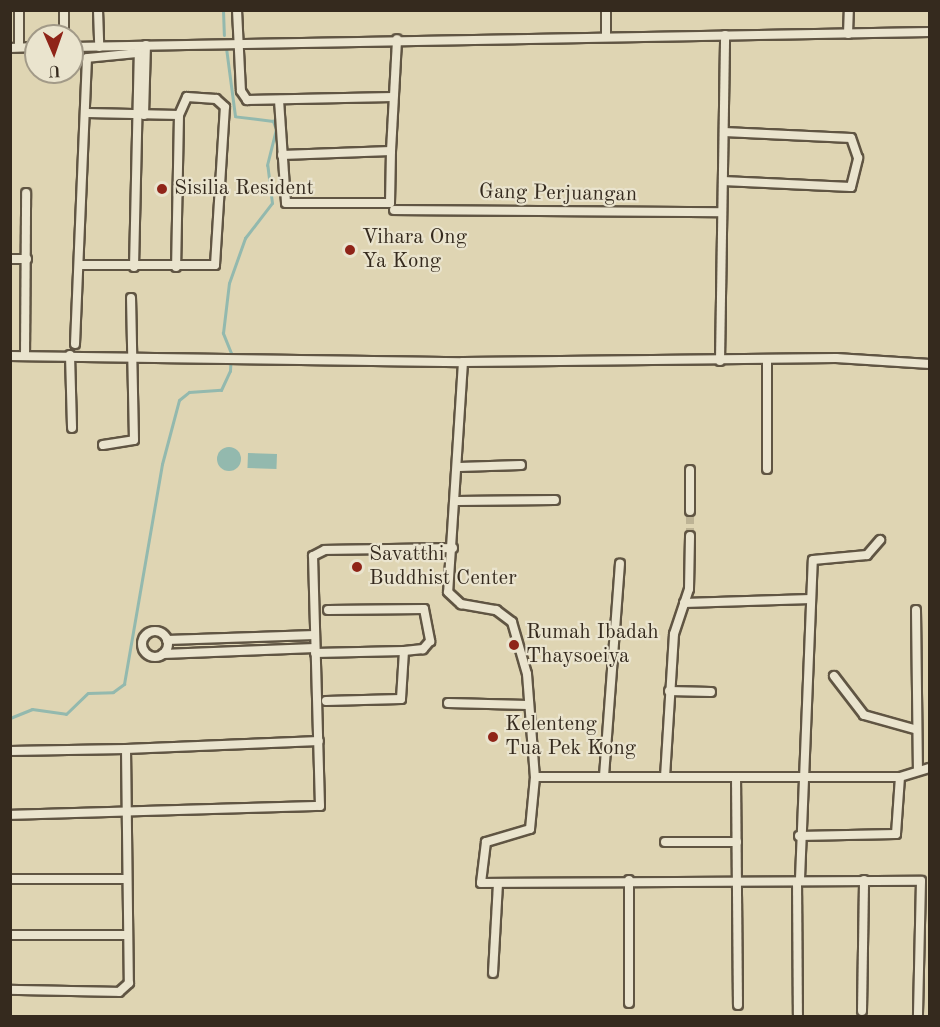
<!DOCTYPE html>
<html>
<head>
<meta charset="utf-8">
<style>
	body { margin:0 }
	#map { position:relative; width:940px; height:1027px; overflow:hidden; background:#dfd5b3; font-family:"Old Standard TT",serif }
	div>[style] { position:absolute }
	.water>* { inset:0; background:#93b9ae; transform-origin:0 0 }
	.round { border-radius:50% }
	.stream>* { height:3px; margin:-1.5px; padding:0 1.5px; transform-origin:1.5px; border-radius:1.5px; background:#93b9ae }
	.street-tunnel>* { height:8px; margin-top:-4px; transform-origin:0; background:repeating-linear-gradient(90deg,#bdb395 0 8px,transparent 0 12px) }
	.roads { filter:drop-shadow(2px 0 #605543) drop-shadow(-2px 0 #605543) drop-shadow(0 2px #605543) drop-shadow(0 -2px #605543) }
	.street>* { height:8px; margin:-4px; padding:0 4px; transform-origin:4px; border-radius:4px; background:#eae4ce }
	.street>.ring { margin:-4px; padding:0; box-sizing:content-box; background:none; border:8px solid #eae4ce; border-radius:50% }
	.dots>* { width:16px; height:16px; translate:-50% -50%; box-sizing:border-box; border:3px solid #eae4ce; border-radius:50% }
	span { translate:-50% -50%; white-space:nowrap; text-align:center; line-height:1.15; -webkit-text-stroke:4.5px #eae4ce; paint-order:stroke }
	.poi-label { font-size:21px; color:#352a1e }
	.left { translate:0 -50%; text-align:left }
	.street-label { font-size:21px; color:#352a1e }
	.frame { position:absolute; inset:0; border:12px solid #352a1e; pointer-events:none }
	.north { position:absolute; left:24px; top:24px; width:60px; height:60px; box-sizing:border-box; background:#eae4ce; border:2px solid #a29a88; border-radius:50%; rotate:178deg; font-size:16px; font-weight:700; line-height:24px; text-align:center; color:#352a1e }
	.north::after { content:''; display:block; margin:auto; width:21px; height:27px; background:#8f2418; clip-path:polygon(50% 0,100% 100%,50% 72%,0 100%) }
</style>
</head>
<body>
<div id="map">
	<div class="water">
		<i class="round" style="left:217px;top:447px;width:24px;height:24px"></i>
		<i style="left:248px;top:453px;width:29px;height:15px;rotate:2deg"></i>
	</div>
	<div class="stream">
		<i style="left:223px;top:10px;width:25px;rotate:88deg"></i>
		<i style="left:10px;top:718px;width:24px;rotate:-22deg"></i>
		<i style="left:32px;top:709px;width:34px;rotate:8deg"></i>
		<i style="left:66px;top:714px;width:30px;rotate:-44deg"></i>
		<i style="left:88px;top:693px;width:25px;rotate:-2deg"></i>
		<i style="left:113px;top:692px;width:14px;rotate:-36deg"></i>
		<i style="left:124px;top:684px;width:223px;rotate:-80.2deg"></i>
		<i style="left:162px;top:464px;width:66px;rotate:-75.1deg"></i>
		<i style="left:179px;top:400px;width:13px;rotate:-39deg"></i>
		<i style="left:189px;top:392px;width:32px;rotate:-4deg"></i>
		<i style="left:221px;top:390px;width:21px;rotate:-65deg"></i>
		<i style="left:230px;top:371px;width:18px;rotate:-87deg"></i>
		<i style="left:231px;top:353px;width:22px;rotate:-112deg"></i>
		<i style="left:223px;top:333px;width:50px;rotate:-83.2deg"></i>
		<i style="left:229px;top:283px;width:48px;rotate:-70.4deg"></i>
		<i style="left:245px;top:238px;width:44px;rotate:-52.4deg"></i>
		<i style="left:272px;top:203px;width:38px;rotate:-97deg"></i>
		<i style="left:267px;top:165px;width:37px;rotate:-76deg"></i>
		<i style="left:276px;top:129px;width:9px;rotate:-111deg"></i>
		<i style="left:273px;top:121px;width:38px;rotate:-173deg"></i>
		<i style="left:235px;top:116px;width:69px;rotate:-97.5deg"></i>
	</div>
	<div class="street-tunnel">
		<i style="left:690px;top:536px;width:25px;rotate:-90deg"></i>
	</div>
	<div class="roads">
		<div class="street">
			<i style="left:64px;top:10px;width:26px;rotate:90deg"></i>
			<i style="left:98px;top:10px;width:37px;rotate:88deg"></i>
			<i style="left:237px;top:10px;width:81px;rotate:87.2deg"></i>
			<i style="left:241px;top:91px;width:11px;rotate:56deg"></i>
			<i style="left:247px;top:100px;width:146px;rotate:-1.2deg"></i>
			<i style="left:606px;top:10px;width:26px;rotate:90deg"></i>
			<i style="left:848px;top:34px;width:24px;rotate:-88deg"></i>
			<i style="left:19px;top:47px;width:37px;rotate:-90deg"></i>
			<i style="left:72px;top:47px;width:858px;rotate:-1deg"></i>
			<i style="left:10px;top:48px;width:26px;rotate:-2deg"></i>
			<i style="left:279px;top:100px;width:103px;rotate:86.1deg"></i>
			<i style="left:286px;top:203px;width:104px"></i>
			<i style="left:390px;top:203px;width:52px;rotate:-88.9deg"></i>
			<i style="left:87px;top:113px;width:92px;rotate:1.2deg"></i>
			<i style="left:179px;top:115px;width:152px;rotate:91.1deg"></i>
			<i style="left:144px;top:115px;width:70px;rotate:-88.4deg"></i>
			<i style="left:282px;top:155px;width:109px;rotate:-2.1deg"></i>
			<i style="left:391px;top:151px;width:112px;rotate:-86.9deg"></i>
			<i style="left:723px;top:181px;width:128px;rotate:2.7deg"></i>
			<i style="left:851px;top:187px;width:30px;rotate:-76deg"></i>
			<i style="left:858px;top:158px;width:21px;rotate:-109deg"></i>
			<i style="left:851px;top:138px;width:127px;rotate:-177.3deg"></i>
			<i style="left:394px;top:210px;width:327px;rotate:0.4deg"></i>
			<i style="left:10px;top:259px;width:17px"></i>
			<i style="left:80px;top:265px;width:135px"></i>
			<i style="left:215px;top:265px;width:158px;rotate:-86.4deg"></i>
			<i style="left:225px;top:107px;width:12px;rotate:-138deg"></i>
			<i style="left:216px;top:99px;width:29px;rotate:-176deg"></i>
			<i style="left:187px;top:97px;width:20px;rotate:114deg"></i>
			<i style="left:134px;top:267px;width:217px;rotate:-88.7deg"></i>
			<i style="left:75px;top:344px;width:286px;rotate:-87.6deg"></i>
			<i style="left:87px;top:58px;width:51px;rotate:-5.6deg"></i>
			<i style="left:70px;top:355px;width:73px;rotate:88.4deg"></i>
			<i style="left:10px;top:356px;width:453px;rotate:0.8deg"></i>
			<i style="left:463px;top:362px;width:373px;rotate:-0.6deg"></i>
			<i style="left:836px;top:358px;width:94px;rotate:3.7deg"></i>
			<i style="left:25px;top:356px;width:163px;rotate:-89.6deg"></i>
			<i style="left:720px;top:361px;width:326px;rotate:-89.1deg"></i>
			<i style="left:463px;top:362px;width:230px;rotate:93.7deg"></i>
			<i style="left:448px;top:592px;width:18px;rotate:43deg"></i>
			<i style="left:461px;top:604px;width:36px;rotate:10deg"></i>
			<i style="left:496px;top:610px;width:20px;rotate:37deg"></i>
			<i style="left:512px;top:622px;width:54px;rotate:73.9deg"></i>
			<i style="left:527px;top:674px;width:103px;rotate:85.6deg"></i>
			<i style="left:535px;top:777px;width:52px;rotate:95.5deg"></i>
			<i style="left:530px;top:829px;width:46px;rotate:163.5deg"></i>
			<i style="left:486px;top:842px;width:41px;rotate:97deg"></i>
			<i style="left:481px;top:883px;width:440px;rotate:-0.3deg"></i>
			<i style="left:921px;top:881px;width:135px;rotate:91.3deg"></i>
			<i style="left:103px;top:445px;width:31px;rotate:-9deg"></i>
			<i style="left:134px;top:440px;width:142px;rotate:-91.2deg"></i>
			<i style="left:459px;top:467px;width:62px;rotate:-1.8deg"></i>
			<i style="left:767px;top:469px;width:110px;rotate:-90deg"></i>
			<i style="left:690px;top:470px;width:41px;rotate:90deg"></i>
			<i style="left:457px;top:501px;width:98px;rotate:-0.6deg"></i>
			<i style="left:684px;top:603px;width:127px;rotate:-1.8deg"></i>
			<i style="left:328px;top:610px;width:96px;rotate:-0.6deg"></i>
			<i style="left:424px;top:609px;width:33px;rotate:79deg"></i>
			<i style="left:430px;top:641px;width:11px;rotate:131deg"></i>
			<i style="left:423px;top:649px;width:19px;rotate:174deg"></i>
			<i style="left:916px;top:610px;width:158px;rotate:89.3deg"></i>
			<i class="ring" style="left:142px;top:631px;width:18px;height:18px"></i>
			<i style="left:167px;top:640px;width:148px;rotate:-1.9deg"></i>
			<i style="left:315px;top:653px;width:89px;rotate:-1.3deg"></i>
			<i style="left:404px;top:651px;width:48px;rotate:93.6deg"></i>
			<i style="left:401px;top:699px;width:75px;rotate:178.5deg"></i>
			<i style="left:163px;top:654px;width:152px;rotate:-2.3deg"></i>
			<i style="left:834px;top:676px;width:49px;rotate:52.4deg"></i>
			<i style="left:864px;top:715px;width:52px;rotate:15.6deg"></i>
			<i style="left:669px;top:691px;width:42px;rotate:1.4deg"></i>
			<i style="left:448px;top:703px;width:80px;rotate:1.4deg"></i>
			<i style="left:126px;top:749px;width:193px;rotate:-2.4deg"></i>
			<i style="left:10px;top:751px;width:116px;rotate:-1deg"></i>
			<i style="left:126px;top:749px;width:234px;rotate:89.3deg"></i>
			<i style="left:129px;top:983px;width:13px;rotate:138deg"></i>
			<i style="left:119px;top:992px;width:109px;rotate:-178.9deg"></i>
			<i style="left:604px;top:776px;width:213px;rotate:-85.7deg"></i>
			<i style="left:535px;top:777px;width:365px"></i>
			<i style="left:900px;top:777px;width:31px;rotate:-17deg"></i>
			<i style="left:665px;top:777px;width:143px;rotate:-86.4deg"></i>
			<i style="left:674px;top:634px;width:47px;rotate:-71.6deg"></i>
			<i style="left:689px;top:589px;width:53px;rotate:-88.9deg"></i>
			<i style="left:736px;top:777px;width:228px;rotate:89.5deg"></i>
			<i style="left:10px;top:815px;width:310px;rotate:-1.7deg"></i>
			<i style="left:320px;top:806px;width:250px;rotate:-91.6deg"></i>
			<i style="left:313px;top:556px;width:13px;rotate:-27deg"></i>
			<i style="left:325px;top:550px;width:128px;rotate:-0.9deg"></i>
			<i style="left:799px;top:836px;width:97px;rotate:-1.2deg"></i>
			<i style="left:896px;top:834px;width:57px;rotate:-86deg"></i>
			<i style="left:665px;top:842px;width:72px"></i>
			<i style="left:10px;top:879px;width:117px"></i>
			<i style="left:800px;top:879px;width:319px;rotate:-87.7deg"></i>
			<i style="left:813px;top:560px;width:54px;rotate:-5.3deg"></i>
			<i style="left:867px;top:555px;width:20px;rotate:-49deg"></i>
			<i style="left:797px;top:882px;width:134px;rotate:89.6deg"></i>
			<i style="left:10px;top:935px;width:118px"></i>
			<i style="left:493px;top:973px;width:89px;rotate:-86.8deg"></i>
			<i style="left:629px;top:1003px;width:123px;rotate:-90deg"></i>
			<i style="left:862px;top:1011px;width:131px;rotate:-89.1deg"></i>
		</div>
	</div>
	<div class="dots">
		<i style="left:162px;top:189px;background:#8f2418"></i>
		<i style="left:350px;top:250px;background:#8f2418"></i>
		<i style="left:357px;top:567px;background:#8f2418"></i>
		<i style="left:514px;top:645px;background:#8f2418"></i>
		<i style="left:493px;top:737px;background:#8f2418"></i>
	</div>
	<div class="poi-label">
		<span class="left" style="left:174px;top:189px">Sisilia Resident</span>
		<span class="left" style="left:362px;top:250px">Vihara Ong<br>Ya Kong</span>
		<span class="left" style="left:369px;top:567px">Savatthi<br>Buddhist Center</span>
		<span class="left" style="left:526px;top:645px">Rumah Ibadah<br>Thaysoeiya</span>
		<span class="left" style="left:505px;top:737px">Kelenteng<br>Tua Pek Kong</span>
	</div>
	<div class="street-label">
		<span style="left:558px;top:194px;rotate:1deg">Gang Perjuangan</span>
	</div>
	<div class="frame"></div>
	<div class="north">U</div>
</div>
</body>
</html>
